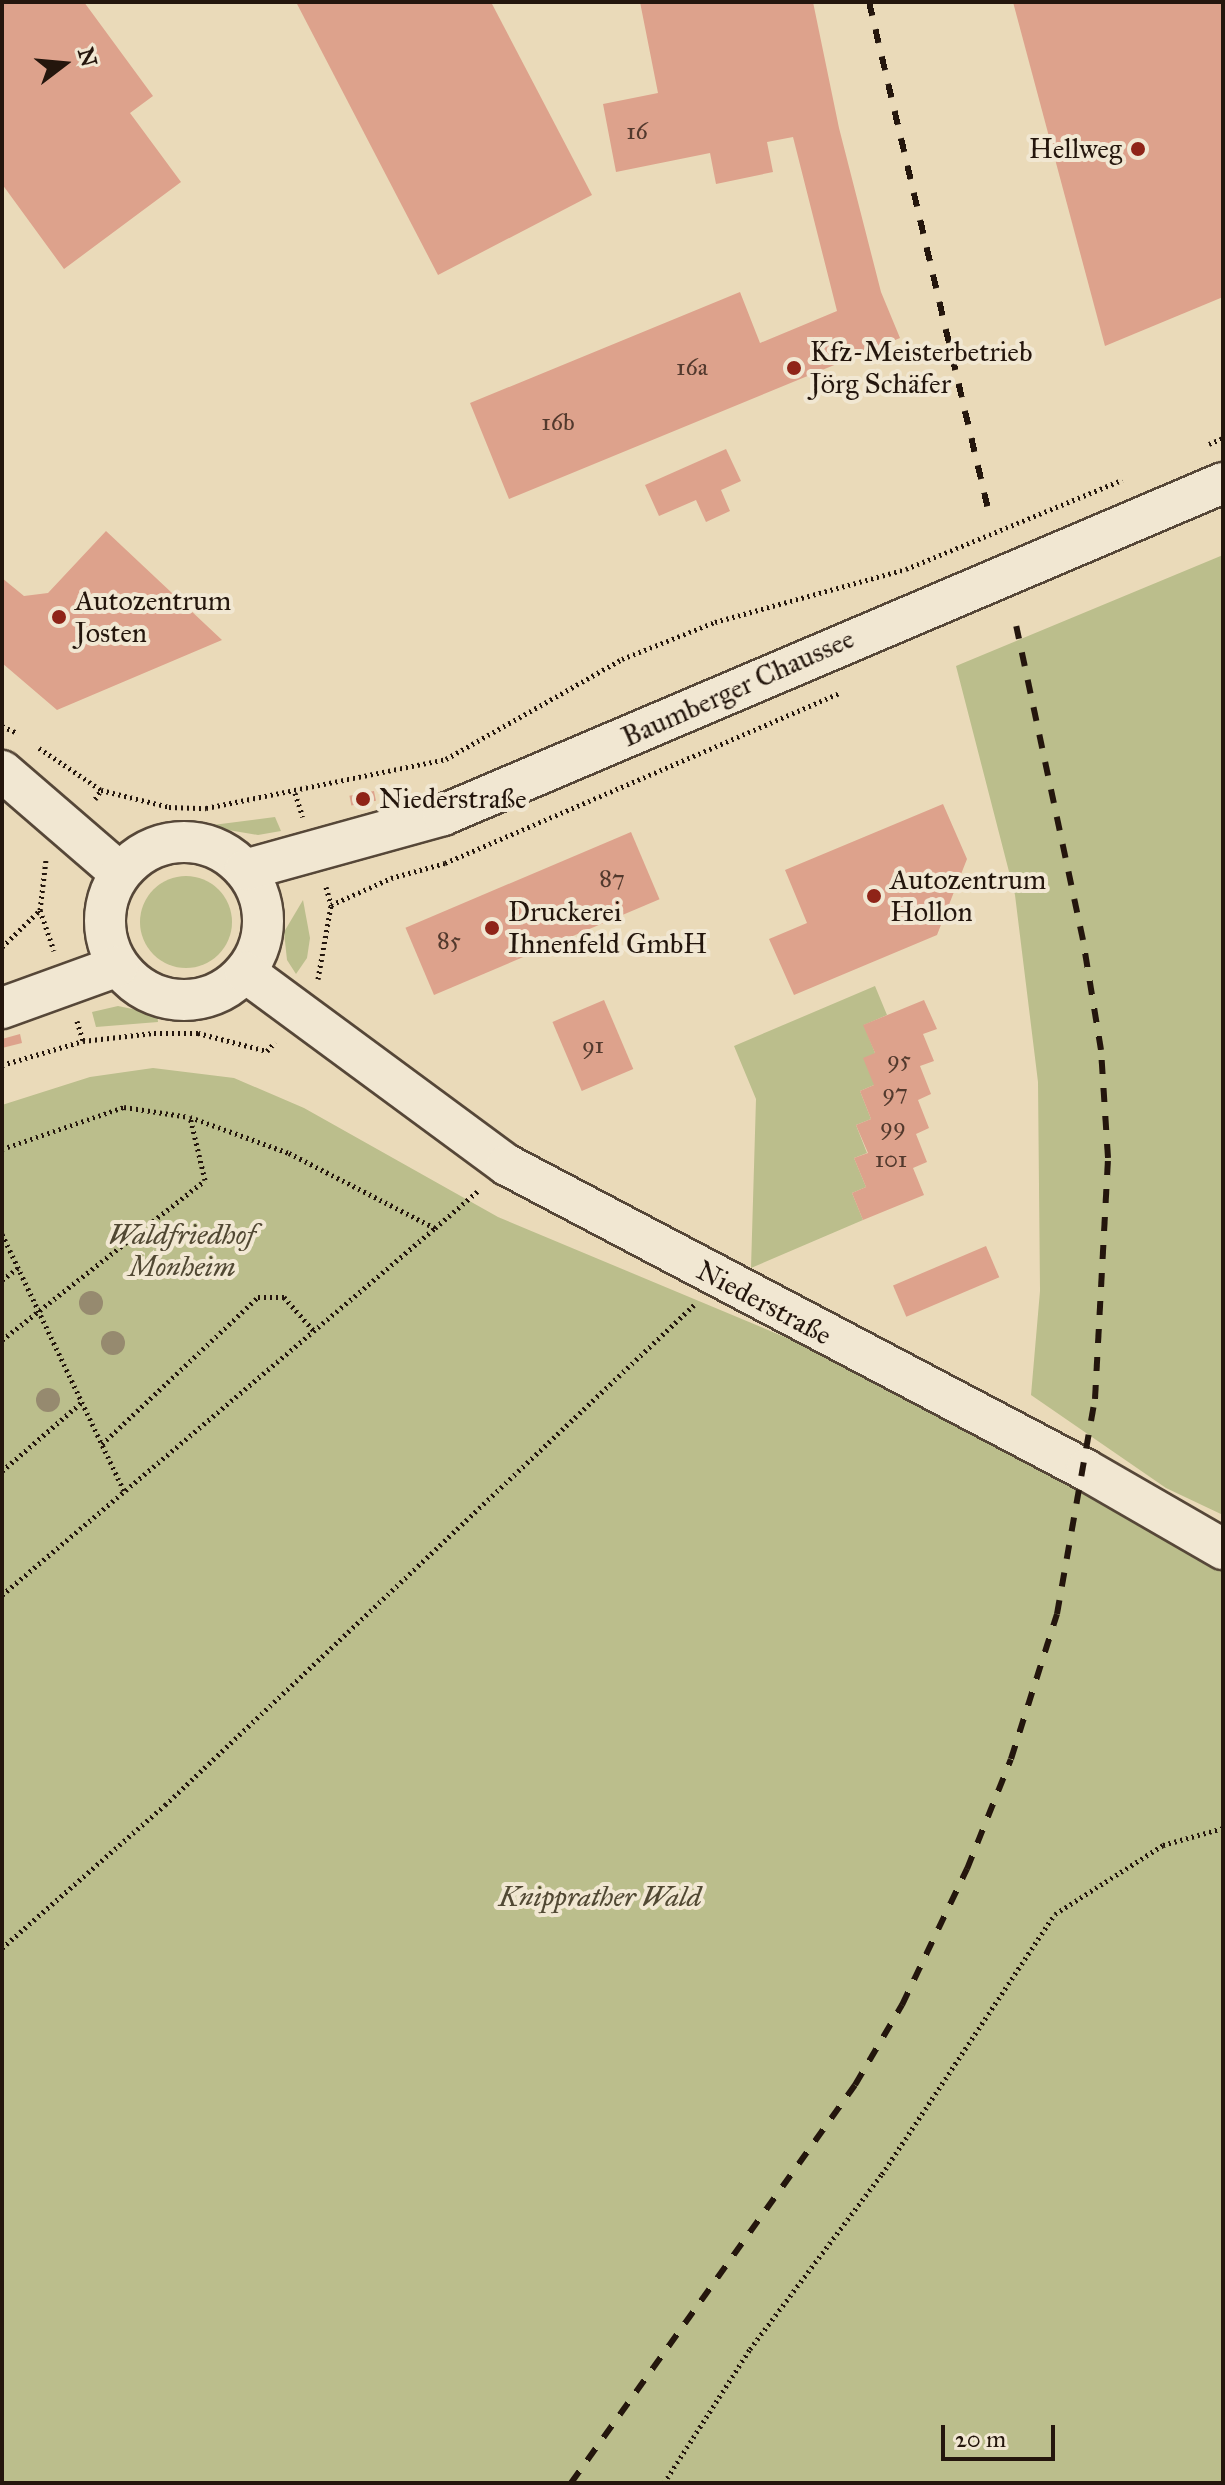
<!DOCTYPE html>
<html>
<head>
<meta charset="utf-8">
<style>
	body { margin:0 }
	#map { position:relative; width:1225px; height:2485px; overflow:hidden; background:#eadab9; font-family:"IM FELL Great Primer",serif }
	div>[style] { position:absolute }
	.green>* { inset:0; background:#bbbe8c }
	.round { border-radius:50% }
	.building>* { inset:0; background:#dda28c; transform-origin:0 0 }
	.path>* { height:5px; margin-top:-2.5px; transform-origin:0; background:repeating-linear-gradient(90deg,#24160d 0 2px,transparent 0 6px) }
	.roads { filter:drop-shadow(2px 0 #564738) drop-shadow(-2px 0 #564738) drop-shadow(0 2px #564738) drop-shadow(0 -2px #564738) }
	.minor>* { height:40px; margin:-20px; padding:0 20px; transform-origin:20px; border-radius:20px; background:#f1e7d2 }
	.minor>.ring { margin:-20px; padding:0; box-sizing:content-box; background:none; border:40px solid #f1e7d2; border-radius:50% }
	.rail>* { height:6px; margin-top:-3px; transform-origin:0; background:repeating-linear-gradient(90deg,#24160d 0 14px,transparent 0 28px) }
	.trees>* { width:24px; height:24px; margin:-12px; border-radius:50%; background:#968a6f }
	.dots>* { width:22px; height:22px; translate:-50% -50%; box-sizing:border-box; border:4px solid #f1e7d2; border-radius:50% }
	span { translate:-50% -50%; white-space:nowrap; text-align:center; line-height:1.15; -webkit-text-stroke:8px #f1e7d2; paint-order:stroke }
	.number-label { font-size:24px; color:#52392d }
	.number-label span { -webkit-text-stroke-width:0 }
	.poi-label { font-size:28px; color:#24160d }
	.right { translate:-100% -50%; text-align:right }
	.left { translate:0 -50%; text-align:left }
	.street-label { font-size:28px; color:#24160d }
	.park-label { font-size:28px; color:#514833; font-style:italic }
	.frame { position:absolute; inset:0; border:4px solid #24160d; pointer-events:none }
	.north { position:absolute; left:24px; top:24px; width:80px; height:80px; -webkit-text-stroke:6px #f1e7d2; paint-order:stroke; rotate:74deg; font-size:22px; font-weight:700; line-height:32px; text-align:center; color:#24160d }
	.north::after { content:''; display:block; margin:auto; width:28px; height:36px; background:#24160d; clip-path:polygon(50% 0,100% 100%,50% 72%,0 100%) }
	.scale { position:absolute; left:941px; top:2425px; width:114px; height:36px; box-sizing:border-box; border:4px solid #24160d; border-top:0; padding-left:10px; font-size:24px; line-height:28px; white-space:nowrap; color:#24160d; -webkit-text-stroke:6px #f1e7d2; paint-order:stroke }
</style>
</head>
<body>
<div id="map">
	<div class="green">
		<i style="clip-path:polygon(1223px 555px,1223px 1515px,1166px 1488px,1031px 1395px,1040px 1291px,1038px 1082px,1015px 895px,956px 666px)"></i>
		<i style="clip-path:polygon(275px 817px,281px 831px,258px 835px,205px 826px)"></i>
		<i class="round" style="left:140px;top:876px;width:92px;height:92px"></i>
		<i style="clip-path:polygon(303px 900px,310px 938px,307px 958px,296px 974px,287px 960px,284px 932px)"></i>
		<i style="clip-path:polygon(875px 986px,887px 1015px,864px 1025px,875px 1053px,874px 1085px,860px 1091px,871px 1119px,856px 1125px,867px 1153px,854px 1158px,866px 1187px,852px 1193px,863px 1220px,751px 1268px,756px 1099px,734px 1046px)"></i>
		<i style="clip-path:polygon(118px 1006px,157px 1014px,158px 1022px,96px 1027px,92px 1012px)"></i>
		<i style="clip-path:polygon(153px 1068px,234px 1078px,304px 1108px,498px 1217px,823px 1353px,1223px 1539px,1223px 2483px,2px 2483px,2px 1105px,90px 1077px)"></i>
	</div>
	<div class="building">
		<i style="clip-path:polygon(2px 2px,84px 2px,153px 96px,130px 113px,181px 182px,64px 269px,2px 184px)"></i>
		<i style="clip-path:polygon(296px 2px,491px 2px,592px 195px,438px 275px)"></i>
		<i style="clip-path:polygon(640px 2px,813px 2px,839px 128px,881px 292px,900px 338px,509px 499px,470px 403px,740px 292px,760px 343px,837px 311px,793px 137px,767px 142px,773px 172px,716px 184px,710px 153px,616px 172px,603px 104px,658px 93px)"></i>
		<i style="clip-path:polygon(1013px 2px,1223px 2px,1223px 297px,1105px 346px)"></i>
		<i style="clip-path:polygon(726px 449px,741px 481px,721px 490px,730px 511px,706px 522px,696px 500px,659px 516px,645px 485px)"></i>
		<i style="clip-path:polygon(106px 531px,222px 640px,57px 710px,2px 663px,2px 578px,24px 596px,48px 593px)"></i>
		<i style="left:374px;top:791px;width:10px;height:25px;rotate:79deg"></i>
		<i style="clip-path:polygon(943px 804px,967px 859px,937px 935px,794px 995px,769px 939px,807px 923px,785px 870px)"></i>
		<i style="left:631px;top:832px;width:73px;height:245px;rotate:67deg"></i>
		<i style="left:604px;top:1000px;width:75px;height:56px;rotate:67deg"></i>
		<i style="clip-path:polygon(924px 1000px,937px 1029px,923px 1034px,934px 1061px,920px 1066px,931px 1094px,918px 1100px,929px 1128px,916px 1134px,927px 1162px,913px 1168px,924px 1195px,863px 1220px,852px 1193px,866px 1187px,854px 1158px,868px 1153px,856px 1125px,871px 1119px,860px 1091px,874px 1085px,863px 1058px,875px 1053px,863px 1025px)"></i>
		<i style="clip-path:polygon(20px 1034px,22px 1043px,2px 1048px,2px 1039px)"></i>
		<i style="left:986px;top:1246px;width:34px;height:101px;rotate:67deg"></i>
	</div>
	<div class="path">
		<i style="left:1209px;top:444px;width:15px;rotate:-23deg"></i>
		<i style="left:2px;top:726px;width:17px;rotate:24deg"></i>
		<i style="left:39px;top:748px;width:75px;rotate:34.1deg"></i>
		<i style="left:295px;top:793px;width:25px;rotate:72deg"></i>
		<i style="left:95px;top:799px;width:11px;rotate:-56deg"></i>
		<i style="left:101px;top:790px;width:70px;rotate:14deg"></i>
		<i style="left:169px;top:807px;width:37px;rotate:2deg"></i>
		<i style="left:206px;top:808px;width:245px;rotate:-11.5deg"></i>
		<i style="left:446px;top:759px;width:202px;rotate:-29.6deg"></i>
		<i style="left:622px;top:659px;width:100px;rotate:-21.7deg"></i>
		<i style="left:715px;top:622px;width:198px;rotate:-15.5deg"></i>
		<i style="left:906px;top:569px;width:234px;rotate:-22.4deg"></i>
		<i style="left:326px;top:887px;width:19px;rotate:74deg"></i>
		<i style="left:40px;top:910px;width:43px;rotate:71.1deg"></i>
		<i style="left:2px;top:947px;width:53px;rotate:-44.2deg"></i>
		<i style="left:40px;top:910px;width:50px;rotate:-83.2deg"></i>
		<i style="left:318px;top:979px;width:75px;rotate:-80deg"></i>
		<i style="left:331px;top:905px;width:66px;rotate:-24.2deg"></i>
		<i style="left:391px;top:878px;width:56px;rotate:-15.5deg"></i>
		<i style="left:445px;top:863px;width:429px;rotate:-23.3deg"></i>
		<i style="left:77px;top:1021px;width:21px;rotate:73deg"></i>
		<i style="left:2px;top:1065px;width:84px;rotate:-16.5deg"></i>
		<i style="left:83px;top:1041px;width:71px;rotate:-6.4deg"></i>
		<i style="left:154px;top:1033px;width:44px"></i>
		<i style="left:198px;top:1033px;width:71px;rotate:14.6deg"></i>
		<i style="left:267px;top:1051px;width:12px;rotate:-48deg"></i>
		<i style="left:2px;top:1149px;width:129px;rotate:-19deg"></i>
		<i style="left:124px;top:1107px;width:66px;rotate:8.7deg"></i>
		<i style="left:2px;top:1234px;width:284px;rotate:64.6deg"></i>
		<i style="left:2px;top:1280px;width:20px;rotate:-37deg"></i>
		<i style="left:2px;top:1340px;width:258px;rotate:-38.2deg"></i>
		<i style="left:205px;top:1180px;width:65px;rotate:-103.4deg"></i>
		<i style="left:190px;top:1117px;width:105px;rotate:20deg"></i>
		<i style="left:289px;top:1153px;width:164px;rotate:27.2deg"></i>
		<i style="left:435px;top:1228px;width:58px;rotate:-40.8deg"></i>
		<i style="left:102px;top:1444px;width:214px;rotate:-43.3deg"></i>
		<i style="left:258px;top:1297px;width:26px"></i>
		<i style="left:284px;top:1297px;width:45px;rotate:48.6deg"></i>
		<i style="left:2px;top:1471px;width:106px;rotate:-40.8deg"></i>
		<i style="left:2px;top:1595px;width:568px;rotate:-40.28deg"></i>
		<i style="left:2px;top:1948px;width:217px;rotate:-41.3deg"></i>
		<i style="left:165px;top:1805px;width:728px;rotate:-43.39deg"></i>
		<i style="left:664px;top:2483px;width:159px;rotate:-57.3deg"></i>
		<i style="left:750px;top:2349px;width:219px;rotate:-53deg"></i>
		<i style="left:882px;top:2174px;width:312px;rotate:-56.4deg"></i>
		<i style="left:1055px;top:1914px;width:128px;rotate:-32.6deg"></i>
		<i style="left:1163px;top:1845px;width:62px;rotate:-15.8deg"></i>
	</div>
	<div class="roads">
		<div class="minor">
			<i style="left:2px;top:771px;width:156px;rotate:40.8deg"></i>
			<i class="ring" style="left:105px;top:842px;width:118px;height:118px"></i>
			<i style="left:245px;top:870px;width:205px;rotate:-15.5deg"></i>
			<i style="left:443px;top:815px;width:848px;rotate:-23.06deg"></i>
			<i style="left:245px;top:972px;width:325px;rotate:36.4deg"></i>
			<i style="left:507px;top:1165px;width:654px;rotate:27.78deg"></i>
			<i style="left:1086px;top:1470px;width:158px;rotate:30deg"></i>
			<i style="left:2px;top:1008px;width:123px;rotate:-19.9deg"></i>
		</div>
	</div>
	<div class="rail">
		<i style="left:869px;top:2px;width:521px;rotate:76.79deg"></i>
		<i style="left:571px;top:2483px;width:489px;rotate:-54.5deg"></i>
		<i style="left:855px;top:2085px;width:93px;rotate:-59.6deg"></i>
		<i style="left:902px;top:2005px;width:151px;rotate:-64.5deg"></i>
		<i style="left:967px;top:1869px;width:118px;rotate:-68.2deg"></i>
		<i style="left:1011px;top:1759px;width:152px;rotate:-72.4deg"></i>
		<i style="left:1057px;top:1614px;width:218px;rotate:-80deg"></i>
		<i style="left:1095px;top:1399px;width:241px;rotate:-86.9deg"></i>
		<i style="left:1108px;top:1158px;width:108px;rotate:-93.7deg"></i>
		<i style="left:1101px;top:1050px;width:111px;rotate:-99.3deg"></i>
		<i style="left:1083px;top:940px;width:321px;rotate:-102deg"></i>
	</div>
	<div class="trees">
		<i style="left:91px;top:1303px"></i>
		<i style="left:113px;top:1343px"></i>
		<i style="left:48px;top:1400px"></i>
	</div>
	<div class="dots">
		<i style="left:1138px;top:149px;background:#8f2418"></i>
		<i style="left:794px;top:368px;background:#8f2418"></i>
		<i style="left:59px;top:617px;background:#8f2418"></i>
		<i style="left:363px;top:799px;background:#8f2418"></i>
		<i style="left:874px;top:896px;background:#8f2418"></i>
		<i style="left:492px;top:928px;background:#8f2418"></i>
	</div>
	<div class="number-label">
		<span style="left:637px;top:132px">16</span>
		<span style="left:692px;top:368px">16a</span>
		<span style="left:558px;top:423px">16b</span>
		<span style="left:612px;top:879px">87</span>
		<span style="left:449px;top:941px">85</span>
		<span style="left:593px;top:1046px">91</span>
		<span style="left:899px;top:1060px">95</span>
		<span style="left:895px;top:1093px">97</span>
		<span style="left:893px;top:1127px">99</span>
		<span style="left:891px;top:1160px">101</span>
	</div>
	<div class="poi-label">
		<span class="right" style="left:1122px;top:149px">Hellweg</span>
		<span class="left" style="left:810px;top:368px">Kfz-Meisterbetrieb<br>Jörg Schäfer</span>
		<span class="left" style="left:75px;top:617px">Autozentrum<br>Josten</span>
		<span class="left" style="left:379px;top:799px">Niederstraße</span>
		<span class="left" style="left:890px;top:896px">Autozentrum<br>Hollon</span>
		<span class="left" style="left:508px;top:928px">Druckerei<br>Ihnenfeld GmbH</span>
	</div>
	<div class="street-label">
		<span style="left:738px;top:688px;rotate:-24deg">Baumberger Chaussee</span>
		<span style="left:764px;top:1303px;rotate:28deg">Niederstraße</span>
	</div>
	<div class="park-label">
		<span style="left:182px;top:1251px">Waldfriedhof<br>Monheim</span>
		<span style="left:600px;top:1897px">Knipprather Wald</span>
	</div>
	<div class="frame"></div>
	<div class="north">N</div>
	<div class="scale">20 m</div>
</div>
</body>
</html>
